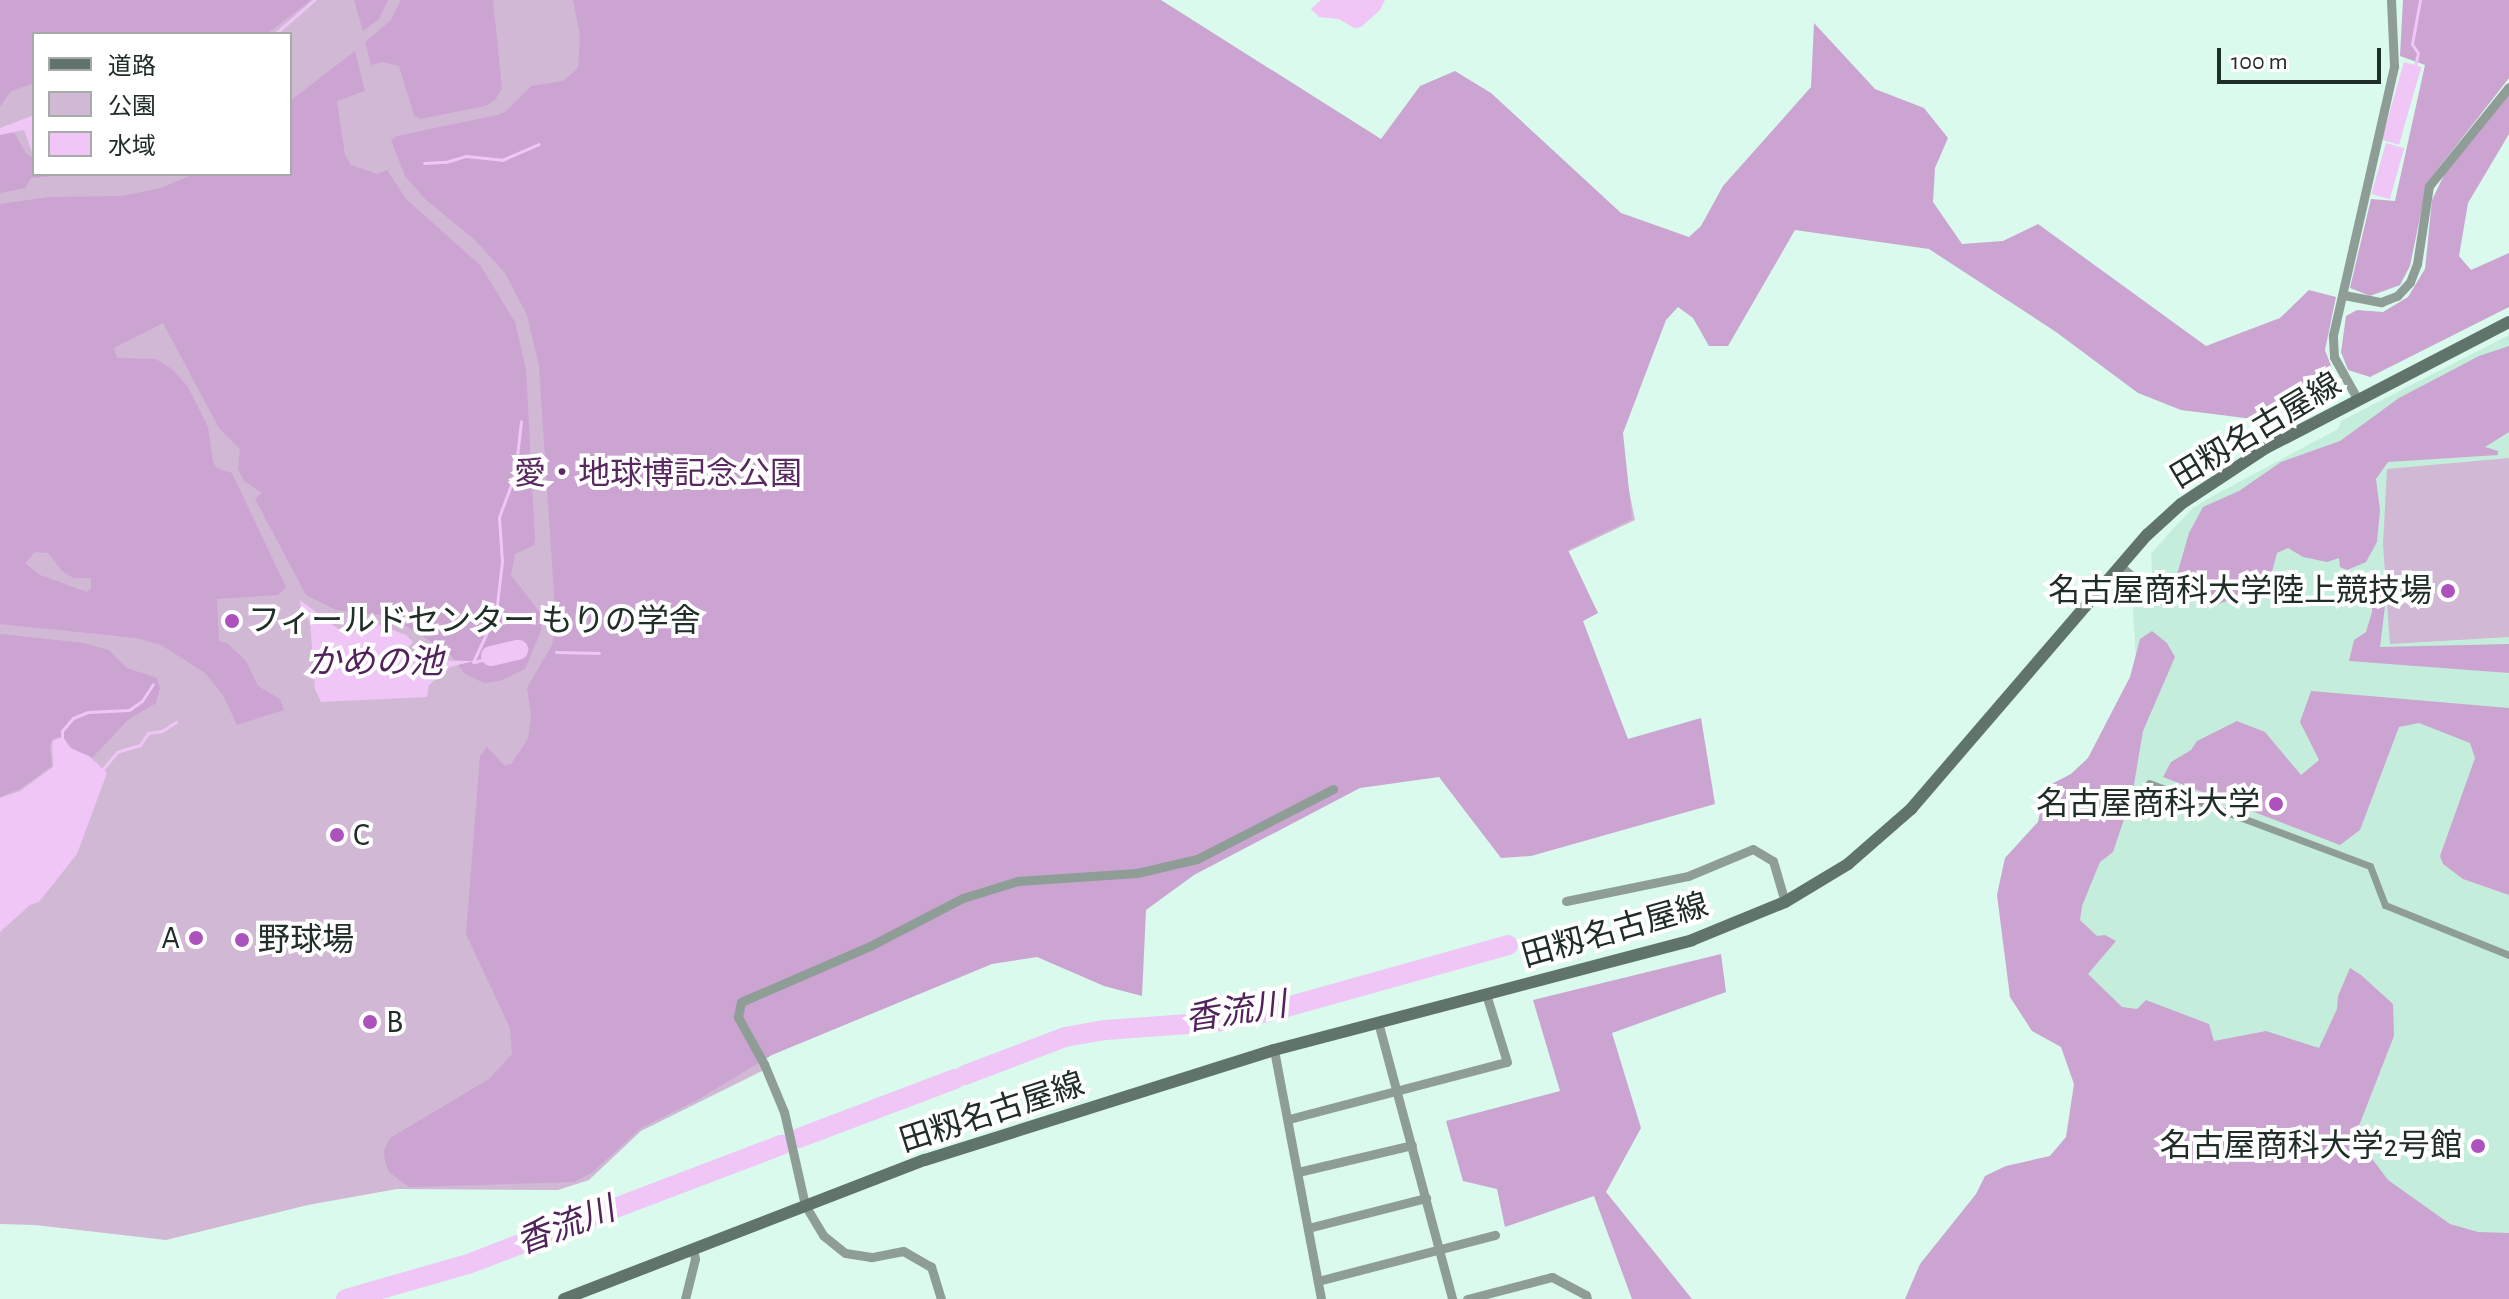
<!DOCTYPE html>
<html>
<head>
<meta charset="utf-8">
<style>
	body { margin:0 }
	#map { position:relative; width:2509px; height:1299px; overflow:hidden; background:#d9faec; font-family:"Alegreya Sans","Noto Sans JP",sans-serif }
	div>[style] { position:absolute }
	.built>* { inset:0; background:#c5eddc }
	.green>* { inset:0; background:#d1b8d5 }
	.forest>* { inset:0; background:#cba4d2 }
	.water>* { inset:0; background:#efc6f6; transform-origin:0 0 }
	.stream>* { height:3px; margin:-1.5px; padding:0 1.5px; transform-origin:1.5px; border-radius:1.5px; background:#efc6f6 }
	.river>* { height:20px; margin:-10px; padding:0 10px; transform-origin:10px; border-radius:10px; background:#efc6f6 }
	.pedestrian>* { height:7px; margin:-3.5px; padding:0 3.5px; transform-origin:3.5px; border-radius:3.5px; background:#8f9d97 }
	.minor>* { height:9px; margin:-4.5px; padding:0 4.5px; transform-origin:4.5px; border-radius:4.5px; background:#8f9d97 }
	.secondary>* { height:12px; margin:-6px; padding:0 6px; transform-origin:6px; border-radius:6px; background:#61746c }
	.dots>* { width:22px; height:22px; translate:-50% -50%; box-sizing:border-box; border:4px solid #fff; border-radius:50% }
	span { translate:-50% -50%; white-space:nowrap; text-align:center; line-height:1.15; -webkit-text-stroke:8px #fff; paint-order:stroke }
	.street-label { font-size:32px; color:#202d28 }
	.park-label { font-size:32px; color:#592861 }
	.poi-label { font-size:32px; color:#202d28 }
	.right { translate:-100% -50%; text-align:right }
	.left { translate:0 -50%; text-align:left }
	.water-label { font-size:34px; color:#52225a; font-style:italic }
	.legend { position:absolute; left:32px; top:32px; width:260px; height:144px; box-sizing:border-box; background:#fff; border:2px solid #a6aba9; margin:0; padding:10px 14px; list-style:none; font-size:24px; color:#202d28 }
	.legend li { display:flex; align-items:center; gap:16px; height:40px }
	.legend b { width:40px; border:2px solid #a6aba9 }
	.scale { position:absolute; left:2217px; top:48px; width:164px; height:36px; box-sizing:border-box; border:4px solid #202d28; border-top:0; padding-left:10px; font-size:24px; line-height:28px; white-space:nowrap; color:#202d28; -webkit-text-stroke:6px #fff; paint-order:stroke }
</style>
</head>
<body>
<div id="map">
	<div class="built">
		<i style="clip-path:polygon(2509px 335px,2509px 1299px,2190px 1074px,1997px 895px,2005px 858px,2038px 822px,2046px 787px,2071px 774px,2088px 758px,2130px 678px,2136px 660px,2133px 610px,2152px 572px,2151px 554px,2171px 531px,2193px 508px,2213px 496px,2338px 429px,2341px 421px)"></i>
	</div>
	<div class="green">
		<i style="clip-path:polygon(evenodd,0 0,928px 0,1618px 437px,1635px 520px,728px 948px,764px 1070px,641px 1131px,589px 1180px,558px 1190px,397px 1189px,308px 1205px,166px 1240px,35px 1225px,0 1224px,0 0,34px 34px,290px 34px,290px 174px,34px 174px,34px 34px)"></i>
		<i style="clip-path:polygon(2509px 458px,2509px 637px,2390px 644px,2383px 545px,2387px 469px)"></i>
	</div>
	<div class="forest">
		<i style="clip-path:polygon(0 0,311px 0,267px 34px,34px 34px,34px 83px,11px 91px,0 107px)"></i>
		<i style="clip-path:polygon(354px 0,388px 0,379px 19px,363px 31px)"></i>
		<i style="clip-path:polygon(401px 0,493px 0,502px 88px,495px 100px,485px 106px,420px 119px,414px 115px,399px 66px,383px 62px,371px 65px,365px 42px,391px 20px)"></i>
		<i style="clip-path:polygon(573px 0,1161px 0,1381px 139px,1420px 86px,1455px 71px,1491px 93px,1621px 213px,1689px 237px,1701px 226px,1723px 186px,1811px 87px,1814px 23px,1875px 89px,1924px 108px,1948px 138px,1935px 168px,1933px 202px,1962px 244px,2003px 241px,2038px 224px,2206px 346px,2280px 318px,2309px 290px,2336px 297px,2325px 350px,2333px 371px,2321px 395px,2253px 419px,2181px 410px,2138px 393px,2056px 332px,1929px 249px,1795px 230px,1728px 346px,1709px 346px,1693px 318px,1678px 307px,1666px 320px,1623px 433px,1632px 519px,1568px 550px,1598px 613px,1583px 621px,1628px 739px,1701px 718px,1715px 804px,1531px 856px,1501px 858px,1439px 777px,1360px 788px,1194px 875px,1146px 910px,1142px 996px,1104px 986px,1037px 957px,992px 964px,772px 1055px,699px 1099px,641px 1128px,593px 1172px,574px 1182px,409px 1187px,389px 1172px,385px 1162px,384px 1151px,390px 1138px,489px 1079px,512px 1054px,510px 1028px,466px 934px,480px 756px,487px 747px,505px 766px,511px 764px,528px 739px,531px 716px,527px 688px,552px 645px,556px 624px,539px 366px,527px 315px,505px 273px,474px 239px,425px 199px,405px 176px,391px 140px,397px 136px,497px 115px,505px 112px,531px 86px,563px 81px,578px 68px,580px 36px)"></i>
		<i style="clip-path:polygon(2403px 0,2509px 0,2509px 78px,2427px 183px,2410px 266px,2400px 285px,2370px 296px,2350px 288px,2371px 199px,2395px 201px,2425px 65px,2400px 56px)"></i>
		<i style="clip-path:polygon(evenodd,355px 51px,365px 91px,337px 101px,345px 155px,351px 165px,377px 174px,387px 170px,406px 199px,480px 265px,515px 322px,526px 369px,535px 539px,534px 545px,515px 554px,511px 575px,542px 615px,541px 631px,525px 669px,500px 681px,484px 683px,465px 674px,449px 653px,390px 616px,336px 610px,306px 595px,255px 499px,262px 493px,244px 481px,238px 469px,240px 449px,219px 428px,163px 323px,114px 348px,117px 358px,156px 359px,172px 369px,188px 387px,208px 427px,213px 462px,217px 468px,232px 473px,286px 587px,278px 595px,217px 599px,219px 641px,227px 643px,246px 661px,258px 686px,280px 699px,284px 710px,237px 725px,223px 695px,205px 673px,161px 645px,136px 638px,0 624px,0 204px,49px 197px,122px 196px,161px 188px,194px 174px,290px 174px,290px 101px,355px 51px,35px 552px,48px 553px,62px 571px,73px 578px,91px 578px,91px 589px,87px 592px,40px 575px,25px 563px,35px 552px)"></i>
		<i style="clip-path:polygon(2509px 94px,2509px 134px,2468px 203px,2459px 256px,2471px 270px,2509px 253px,2509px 307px,2370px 377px,2348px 370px,2341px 352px,2346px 316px,2357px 310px,2383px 312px,2408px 297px,2425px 269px,2432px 200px,2445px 173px)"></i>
		<i style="clip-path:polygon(8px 131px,15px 134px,26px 153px,34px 159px,34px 174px,74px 174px,31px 178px,25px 188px,0 193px,0 135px)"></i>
		<i style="clip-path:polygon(2509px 346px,2509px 432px,2485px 447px,2498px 451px,2498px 455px,2388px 462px,2376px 479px,2380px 510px,2377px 542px,2366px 562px,2347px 570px,2340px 567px,2339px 558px,2327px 562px,2303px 557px,2288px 548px,2277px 553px,2268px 587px,2262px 592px,2241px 590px,2235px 598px,2210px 607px,2176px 578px,2189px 533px,2203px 507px,2239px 491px,2281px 462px,2340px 441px,2399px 398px,2479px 356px)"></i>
		<i style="clip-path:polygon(2372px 569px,2380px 576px,2385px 606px,2380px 647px,2509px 644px,2509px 673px,2349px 661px,2354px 640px,2366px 632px,2372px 612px)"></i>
		<i style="clip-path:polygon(2152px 631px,2167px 643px,2175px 657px,2143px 731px,2132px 796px,2113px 852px,2100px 862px,2082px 906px,2080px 920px,2097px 936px,2105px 935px,2116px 941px,2088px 974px,2122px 1007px,2137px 1009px,2146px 1000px,2209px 1024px,2214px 1041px,2266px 1031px,2319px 1048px,2337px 1009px,2338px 996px,2350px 968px,2361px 975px,2393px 1004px,2394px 1036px,2355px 1136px,2388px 1180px,2450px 1224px,2478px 1232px,2509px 1233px,2509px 1299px,1905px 1299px,1920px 1264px,1976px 1194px,1985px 1176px,2006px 1166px,2050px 1156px,2066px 1137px,2074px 1084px,2061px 1047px,2032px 1031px,2010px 997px,1997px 895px,2005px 858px,2038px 822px,2046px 787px,2071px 774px,2088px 758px,2130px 677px,2140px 639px)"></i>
		<i style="clip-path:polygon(0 634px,84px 643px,109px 650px,127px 668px,157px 678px,160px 688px,156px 703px,128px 720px,92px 758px,73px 749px,63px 737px,54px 738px,50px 746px,52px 766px,20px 789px,0 797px)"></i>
		<i style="clip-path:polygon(2311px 691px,2509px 708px,2509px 895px,2463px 879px,2443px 864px,2440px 856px,2475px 758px,2470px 743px,2419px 723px,2399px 727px,2360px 830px,2340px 845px,2163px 777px,2171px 762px,2191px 750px,2197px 741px,2237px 721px,2265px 732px,2301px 775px,2319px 760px,2300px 722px)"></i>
		<i style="clip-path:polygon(1721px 954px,1726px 992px,1612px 1033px,1641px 1128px,1606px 1192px,1692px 1299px,1632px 1299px,1594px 1196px,1505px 1227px,1497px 1189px,1463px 1181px,1446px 1121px,1560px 1091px,1533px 1000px)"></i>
	</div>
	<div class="water">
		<i style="clip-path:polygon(1321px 0,1385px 0,1380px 10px,1361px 27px,1354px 28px,1339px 19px,1319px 17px,1311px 9px)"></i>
		<i style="left:2404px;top:62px;width:18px;height:81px;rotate:16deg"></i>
		<i style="clip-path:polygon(34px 115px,34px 158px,24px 130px,0 135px,0 128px)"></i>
		<i style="left:2386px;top:143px;width:19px;height:53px;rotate:16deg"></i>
		<i style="clip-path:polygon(300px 600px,344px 633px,360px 632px,377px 624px,406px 635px,413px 642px,408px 648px,423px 660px,474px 661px,450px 667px,429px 685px,427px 697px,321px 702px,315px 689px,310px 621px,301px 610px)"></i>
		<i style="clip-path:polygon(63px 737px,70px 748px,89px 756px,107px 773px,77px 854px,39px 902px,30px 905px,0 932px,0 798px,20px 791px,53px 767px,52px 741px)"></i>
	</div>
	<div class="stream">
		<i style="left:275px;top:34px;width:52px;rotate:-41.1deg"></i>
		<i style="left:2415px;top:66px;width:13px;rotate:-77deg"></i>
		<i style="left:2418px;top:53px;width:11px;rotate:-124deg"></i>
		<i style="left:2412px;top:44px;width:45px;rotate:-79.7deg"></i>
		<i style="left:424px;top:163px;width:22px;rotate:-3deg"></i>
		<i style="left:446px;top:162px;width:21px;rotate:-17deg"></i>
		<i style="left:466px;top:156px;width:36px;rotate:6deg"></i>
		<i style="left:502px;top:160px;width:40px;rotate:-23.4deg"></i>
		<i style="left:556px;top:652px;width:43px;rotate:1.3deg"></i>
		<i style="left:473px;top:662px;width:54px;rotate:-64.9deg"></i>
		<i style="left:496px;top:613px;width:52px;rotate:-83.4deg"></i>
		<i style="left:502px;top:561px;width:44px;rotate:-93.9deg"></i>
		<i style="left:499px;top:517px;width:46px;rotate:-69.6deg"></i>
		<i style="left:515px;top:474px;width:53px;rotate:-83.5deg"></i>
		<i style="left:475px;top:662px;width:13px;rotate:-18deg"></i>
		<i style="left:62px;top:741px;width:10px;rotate:-90deg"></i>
		<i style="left:62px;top:731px;width:17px;rotate:-50deg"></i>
		<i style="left:73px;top:718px;width:16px;rotate:-22deg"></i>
		<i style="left:88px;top:712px;width:41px;rotate:-2.8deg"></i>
		<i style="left:129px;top:710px;width:16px;rotate:-35deg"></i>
		<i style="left:142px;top:701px;width:20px;rotate:-57deg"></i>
		<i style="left:102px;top:770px;width:23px;rotate:-50deg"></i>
		<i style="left:117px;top:752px;width:24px;rotate:-17deg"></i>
		<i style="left:140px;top:745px;width:14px;rotate:-56deg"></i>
		<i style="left:148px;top:733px;width:14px;rotate:-8deg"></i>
		<i style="left:162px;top:731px;width:17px;rotate:-33deg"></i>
	</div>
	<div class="river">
		<i style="left:491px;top:656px;width:28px;rotate:-13deg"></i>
		<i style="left:965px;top:1075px;width:107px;rotate:-20.8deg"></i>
		<i style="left:1065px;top:1037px;width:41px;rotate:-9.9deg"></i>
		<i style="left:1105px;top:1030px;width:111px;rotate:-4.1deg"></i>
		<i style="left:1216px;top:1022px;width:57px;rotate:-11.1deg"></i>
		<i style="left:1272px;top:1011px;width:245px;rotate:-15.6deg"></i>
		<i style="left:799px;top:1138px;width:167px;rotate:-20.7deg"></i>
		<i style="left:346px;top:1299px;width:127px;rotate:-16deg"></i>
		<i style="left:468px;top:1264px;width:336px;rotate:-20.8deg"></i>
	</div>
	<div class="pedestrian">
		<i style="left:2149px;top:783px;width:236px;rotate:20.6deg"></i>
		<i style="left:2370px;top:866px;width:42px;rotate:69deg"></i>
		<i style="left:2385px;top:905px;width:134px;rotate:22deg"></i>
	</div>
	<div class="minor">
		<i style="left:2344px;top:295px;width:38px;rotate:11deg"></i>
		<i style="left:2381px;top:302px;width:17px;rotate:-21deg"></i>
		<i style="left:2397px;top:296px;width:19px;rotate:-47deg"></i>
		<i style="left:2410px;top:282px;width:19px;rotate:-69deg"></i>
		<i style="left:2417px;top:264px;width:79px;rotate:-81.3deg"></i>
		<i style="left:2429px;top:186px;width:127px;rotate:-51.1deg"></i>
		<i style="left:2358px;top:400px;width:49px;rotate:-119.2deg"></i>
		<i style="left:2334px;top:357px;width:22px;rotate:-93deg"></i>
		<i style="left:2333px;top:335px;width:276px;rotate:-77.2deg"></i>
		<i style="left:2394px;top:66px;width:66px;rotate:-92.6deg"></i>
		<i style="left:2120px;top:566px;width:31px;rotate:40deg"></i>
		<i style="left:1566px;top:901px;width:125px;rotate:-11.6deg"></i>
		<i style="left:1688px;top:876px;width:70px;rotate:-22.6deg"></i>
		<i style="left:1753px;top:849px;width:23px;rotate:31deg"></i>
		<i style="left:1773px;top:861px;width:43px;rotate:73.7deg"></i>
		<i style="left:1378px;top:1022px;width:287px;rotate:75deg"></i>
		<i style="left:1274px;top:1050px;width:253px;rotate:79.3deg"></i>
		<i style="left:1289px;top:1119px;width:225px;rotate:-14.7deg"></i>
		<i style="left:1507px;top:1062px;width:71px;rotate:-107.2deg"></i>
		<i style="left:1298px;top:1172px;width:117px;rotate:-13.3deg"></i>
		<i style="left:1308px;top:1228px;width:122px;rotate:-14.3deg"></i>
		<i style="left:1318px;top:1281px;width:183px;rotate:-14.6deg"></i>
		<i style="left:685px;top:1299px;width:41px;rotate:-76deg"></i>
		<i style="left:695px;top:1259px;width:11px;rotate:-100deg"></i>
		<i style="left:941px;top:1299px;width:34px;rotate:-107deg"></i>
		<i style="left:931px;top:1267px;width:32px;rotate:-150deg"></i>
		<i style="left:903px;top:1251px;width:33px;rotate:169deg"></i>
		<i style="left:871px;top:1257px;width:26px;rotate:-171deg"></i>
		<i style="left:845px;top:1253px;width:28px;rotate:-141deg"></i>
		<i style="left:823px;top:1235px;width:35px;rotate:-121deg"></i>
		<i style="left:805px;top:1205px;width:95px;rotate:-102.7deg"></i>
		<i style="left:784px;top:1112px;width:52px;rotate:-112.6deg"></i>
		<i style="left:764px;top:1064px;width:54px;rotate:-119deg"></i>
		<i style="left:738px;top:1017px;width:15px;rotate:-79deg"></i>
		<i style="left:741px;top:1002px;width:141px;rotate:-23.5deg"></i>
		<i style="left:870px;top:946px;width:105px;rotate:-27.3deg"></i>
		<i style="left:963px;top:898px;width:58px;rotate:-17.2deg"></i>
		<i style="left:1018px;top:881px;width:119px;rotate:-3.8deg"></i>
		<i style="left:1137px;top:873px;width:62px;rotate:-13.1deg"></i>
		<i style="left:1197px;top:859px;width:153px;rotate:-27.2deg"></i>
		<i style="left:1467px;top:1299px;width:88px;rotate:-14.5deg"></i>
		<i style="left:1552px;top:1277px;width:38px;rotate:28deg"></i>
		<i style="left:1586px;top:1295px;width:4px;rotate:76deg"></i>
	</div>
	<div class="secondary">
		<i style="left:564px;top:1299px;width:387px;rotate:-21.1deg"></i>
		<i style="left:925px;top:1160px;width:366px;rotate:-17.5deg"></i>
		<i style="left:1274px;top:1050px;width:432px;rotate:-14.7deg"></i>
		<i style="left:1692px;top:940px;width:100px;rotate:-22.2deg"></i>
		<i style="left:1785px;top:902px;width:74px;rotate:-31.1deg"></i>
		<i style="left:1848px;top:864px;width:84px;rotate:-41.1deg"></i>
		<i style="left:1911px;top:809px;width:362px;rotate:-49.3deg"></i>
		<i style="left:2147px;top:535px;width:46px;rotate:-42.4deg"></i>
		<i style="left:2181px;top:504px;width:102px;rotate:-33.4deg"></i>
		<i style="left:2266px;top:448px;width:274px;rotate:-27.4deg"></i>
	</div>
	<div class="dots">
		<i style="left:2448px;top:591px;background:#ad52bd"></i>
		<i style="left:232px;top:621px;background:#ad52bd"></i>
		<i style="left:2276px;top:804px;background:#ad52bd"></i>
		<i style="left:337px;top:835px;background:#ad52bd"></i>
		<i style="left:196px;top:938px;background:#ad52bd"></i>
		<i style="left:242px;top:940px;background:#ad52bd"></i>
		<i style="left:370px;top:1022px;background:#ad52bd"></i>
		<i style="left:2478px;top:1146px;background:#ad52bd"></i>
	</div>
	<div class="street-label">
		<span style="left:2256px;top:431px;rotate:-31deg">田籾名古屋線</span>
		<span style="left:1615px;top:931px;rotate:-16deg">田籾名古屋線</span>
		<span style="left:992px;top:1113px;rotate:-18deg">田籾名古屋線</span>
	</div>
	<div class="park-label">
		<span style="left:658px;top:474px">愛・地球博記念公園</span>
	</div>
	<div class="poi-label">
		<span class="right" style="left:2432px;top:591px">名古屋商科大学陸上競技場</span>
		<span class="left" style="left:248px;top:621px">フィールドセンター もりの学舎</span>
		<span class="right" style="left:2260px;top:804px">名古屋商科大学</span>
		<span class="left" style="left:353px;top:835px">C</span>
		<span class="right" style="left:180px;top:938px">A</span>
		<span class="left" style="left:258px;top:940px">野球場</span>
		<span class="left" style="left:386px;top:1022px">B</span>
		<span class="right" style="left:2462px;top:1146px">名古屋商科大学2号館</span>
	</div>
	<div class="water-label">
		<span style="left:375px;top:664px">かめの池</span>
		<span style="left:1236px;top:1013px;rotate:-9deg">香流川</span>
		<span style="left:566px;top:1227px;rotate:-21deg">香流川</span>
	</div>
	<ul class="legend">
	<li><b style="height:10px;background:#61746c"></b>道路</li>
	<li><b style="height:22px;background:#d1b8d5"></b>公園</li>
	<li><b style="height:22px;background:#efc6f6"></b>水域</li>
	</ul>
	<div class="scale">100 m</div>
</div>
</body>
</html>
